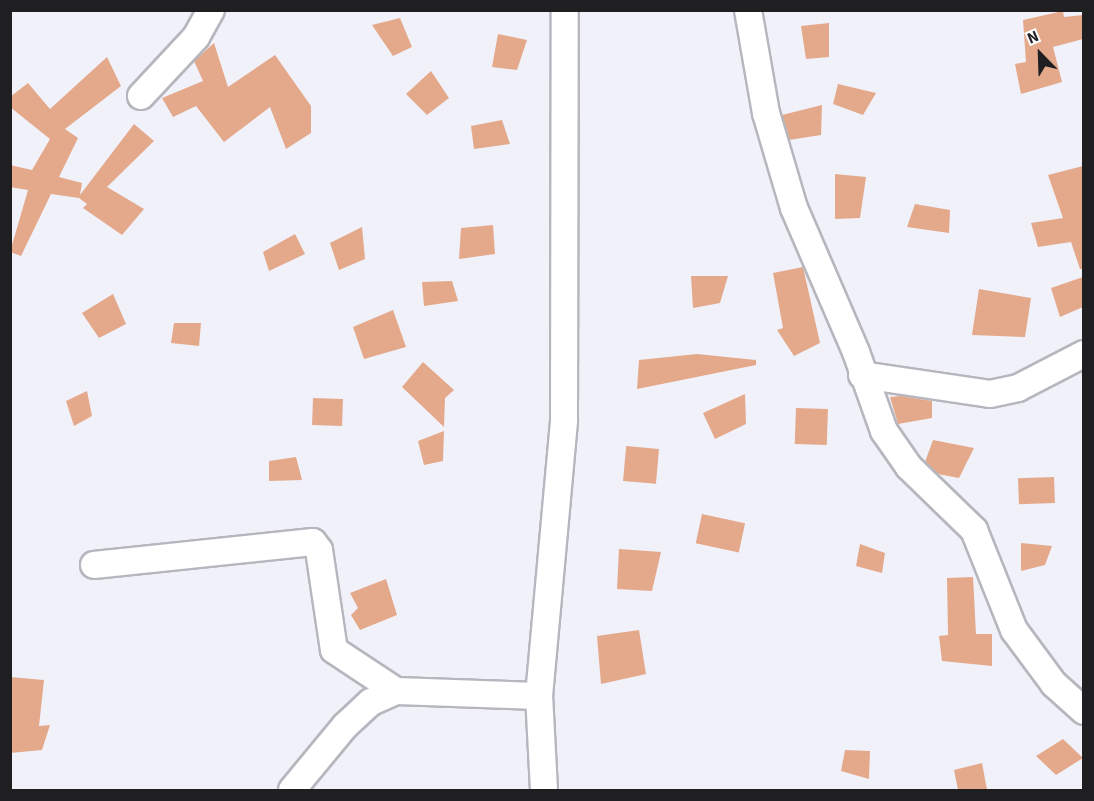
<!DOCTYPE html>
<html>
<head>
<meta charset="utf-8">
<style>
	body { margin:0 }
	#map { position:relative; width:1094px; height:801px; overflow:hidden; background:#f1f1fa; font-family:"Source Sans 3",sans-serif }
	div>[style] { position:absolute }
	.building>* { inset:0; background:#e4a98b; transform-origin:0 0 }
	.roads { filter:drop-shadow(2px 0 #b6b6be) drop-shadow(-2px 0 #b6b6be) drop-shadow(0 2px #b6b6be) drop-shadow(0 -2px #b6b6be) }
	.street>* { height:26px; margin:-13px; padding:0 13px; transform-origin:13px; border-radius:13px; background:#fff }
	span { translate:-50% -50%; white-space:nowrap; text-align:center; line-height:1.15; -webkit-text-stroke:4.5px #fff; paint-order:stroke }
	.frame { position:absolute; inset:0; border:12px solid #1f1f22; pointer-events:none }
	.north { position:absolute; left:1010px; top:24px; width:60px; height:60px; -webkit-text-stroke:4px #fff; paint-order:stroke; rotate:337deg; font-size:16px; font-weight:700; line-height:24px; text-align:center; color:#1f1f22 }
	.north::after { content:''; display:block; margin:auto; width:21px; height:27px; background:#1f1f22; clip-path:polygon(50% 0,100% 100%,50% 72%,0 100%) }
</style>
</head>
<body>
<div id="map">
	<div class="building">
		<i style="clip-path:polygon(1063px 11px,1064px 17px,1083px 15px,1083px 39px,1053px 47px,1062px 82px,1021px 94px,1015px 64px,1026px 62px,1023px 20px)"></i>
		<i style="clip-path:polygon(400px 18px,412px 47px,393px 56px,372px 25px)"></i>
		<i style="clip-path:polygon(829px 23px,829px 57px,806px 59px,801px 26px)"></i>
		<i style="clip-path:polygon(498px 34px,527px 40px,517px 70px,492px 67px)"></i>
		<i style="clip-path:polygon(214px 43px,228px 87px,275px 55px,311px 106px,311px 133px,286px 149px,270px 107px,224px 142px,196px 106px,173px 117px,162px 98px,203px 81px,194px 61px)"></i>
		<i style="clip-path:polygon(107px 57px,121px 86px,65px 129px,78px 138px,59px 177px,82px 183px,80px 195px,134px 124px,154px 141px,107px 187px,144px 209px,122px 235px,83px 208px,87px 204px,79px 198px,51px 194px,21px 256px,10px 252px,28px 190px,10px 187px,10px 165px,32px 170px,50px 139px,10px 107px,10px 97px,28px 83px,50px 109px)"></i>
		<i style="clip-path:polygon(431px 71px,449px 98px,427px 115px,406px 94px)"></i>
		<i style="clip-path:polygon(838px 84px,876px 93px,863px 115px,833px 104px)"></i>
		<i style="clip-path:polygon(822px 105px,821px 135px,789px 140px,782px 115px)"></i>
		<i style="clip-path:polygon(502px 120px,510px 144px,474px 149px,471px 126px)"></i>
		<i style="clip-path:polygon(1083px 166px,1083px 269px,1080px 269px,1071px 242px,1038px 247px,1031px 223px,1063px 218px,1048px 175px)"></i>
		<i style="clip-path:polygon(835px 174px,866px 177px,860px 218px,835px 219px)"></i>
		<i style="clip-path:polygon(915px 204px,950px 210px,949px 233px,907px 227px)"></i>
		<i style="clip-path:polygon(493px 225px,495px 254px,459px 259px,461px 228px)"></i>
		<i style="clip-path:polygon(362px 227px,365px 259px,339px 270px,330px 243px)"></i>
		<i style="clip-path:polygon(295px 234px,305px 254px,269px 271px,263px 252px)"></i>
		<i style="clip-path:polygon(803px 267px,820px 343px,794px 356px,777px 330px,783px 328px,773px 273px)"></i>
		<i style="clip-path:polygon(691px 276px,728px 276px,720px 303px,693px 308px)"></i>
		<i style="clip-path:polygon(1083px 277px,1083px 307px,1060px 317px,1051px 288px)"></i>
		<i style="clip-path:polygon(452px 281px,458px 301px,424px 306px,422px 282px)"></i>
		<i style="clip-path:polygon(979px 289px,1031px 298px,1025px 337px,972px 335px)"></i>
		<i style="clip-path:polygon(113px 294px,126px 324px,99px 338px,82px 313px)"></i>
		<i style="clip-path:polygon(393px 310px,406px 347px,364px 359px,353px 327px)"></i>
		<i style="clip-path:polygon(174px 323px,201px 323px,199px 346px,171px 343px)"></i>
		<i style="clip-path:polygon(697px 354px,756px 360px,756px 365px,637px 389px,639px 360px)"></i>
		<i style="clip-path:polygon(423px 362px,454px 390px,445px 398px,444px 427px,402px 387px)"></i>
		<i style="clip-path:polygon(87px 391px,92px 416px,74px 426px,66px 401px)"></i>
		<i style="clip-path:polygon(745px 394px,746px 424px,715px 439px,703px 413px)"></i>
		<i style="clip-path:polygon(901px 396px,932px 401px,932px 418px,898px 424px,890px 397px)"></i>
		<i style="left:313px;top:398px;width:30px;height:27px;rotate:2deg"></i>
		<i style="left:796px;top:408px;width:32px;height:36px;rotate:2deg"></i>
		<i style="clip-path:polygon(444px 431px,443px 461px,424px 465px,418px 441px)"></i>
		<i style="clip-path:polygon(933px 440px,974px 448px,959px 478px,938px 474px,925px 462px)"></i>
		<i style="left:659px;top:449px;width:35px;height:33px;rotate:95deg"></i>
		<i style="clip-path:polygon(296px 457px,302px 480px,269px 481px,269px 461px)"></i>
		<i style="left:1054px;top:477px;width:26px;height:36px;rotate:88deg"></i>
		<i style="left:702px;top:514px;width:44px;height:30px;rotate:12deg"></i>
		<i style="clip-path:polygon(1021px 543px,1052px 546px,1045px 565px,1021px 571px)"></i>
		<i style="clip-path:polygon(860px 544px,885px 553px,882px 573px,856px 566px)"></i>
		<i style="clip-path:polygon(619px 549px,661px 552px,652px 591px,617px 589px)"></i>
		<i style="clip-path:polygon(973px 577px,976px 634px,992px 634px,992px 666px,942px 661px,939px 636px,948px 635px,947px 578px)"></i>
		<i style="clip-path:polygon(386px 579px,397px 615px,360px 630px,351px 615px,358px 608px,350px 593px)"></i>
		<i style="clip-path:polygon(639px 630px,646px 674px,601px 684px,597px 636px)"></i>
		<i style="clip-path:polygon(10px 677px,44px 680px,39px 726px,50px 725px,42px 750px,10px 753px)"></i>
		<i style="clip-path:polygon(1063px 739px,1083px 758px,1056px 775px,1036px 756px)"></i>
		<i style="clip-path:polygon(845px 750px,870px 751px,869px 779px,841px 771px)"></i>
		<i style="clip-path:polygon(982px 763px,987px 790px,958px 790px,954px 770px)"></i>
	</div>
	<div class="roads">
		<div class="street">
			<i style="left:748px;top:10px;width:105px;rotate:80.1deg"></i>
			<i style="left:766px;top:113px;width:99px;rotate:73.6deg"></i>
			<i style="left:794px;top:208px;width:157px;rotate:66.7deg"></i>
			<i style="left:856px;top:352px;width:84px;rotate:70.5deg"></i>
			<i style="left:884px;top:431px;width:44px;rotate:55.2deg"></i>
			<i style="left:909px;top:467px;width:91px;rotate:44.1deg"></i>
			<i style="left:974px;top:530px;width:108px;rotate:68.2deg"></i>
			<i style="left:1014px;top:630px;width:67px;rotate:53.5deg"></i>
			<i style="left:1054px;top:684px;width:40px;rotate:42deg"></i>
			<i style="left:141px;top:96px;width:81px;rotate:-47deg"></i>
			<i style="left:196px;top:37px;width:31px;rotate:-61deg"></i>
			<i style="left:862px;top:375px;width:129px;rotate:8.4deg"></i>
			<i style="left:990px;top:394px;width:29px;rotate:-12deg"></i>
			<i style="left:1018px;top:388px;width:74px;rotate:-27.3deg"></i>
			<i style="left:94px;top:565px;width:220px;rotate:-6deg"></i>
			<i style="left:313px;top:542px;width:10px;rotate:53deg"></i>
			<i style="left:319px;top:550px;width:101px;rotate:81.5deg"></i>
			<i style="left:334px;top:650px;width:74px;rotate:33.5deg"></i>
			<i style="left:292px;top:790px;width:83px;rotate:-50.4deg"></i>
			<i style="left:345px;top:726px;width:35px;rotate:-43deg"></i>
			<i style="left:371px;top:702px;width:27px;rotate:-24deg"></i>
			<i style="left:396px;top:691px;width:143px;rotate:2deg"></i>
			<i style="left:544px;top:790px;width:94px;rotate:-93deg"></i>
			<i style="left:539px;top:696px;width:277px;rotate:-84.8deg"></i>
			<i style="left:564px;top:420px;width:410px;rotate:-89.9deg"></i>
		</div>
	</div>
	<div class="frame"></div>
	<div class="north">N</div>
</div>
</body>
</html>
